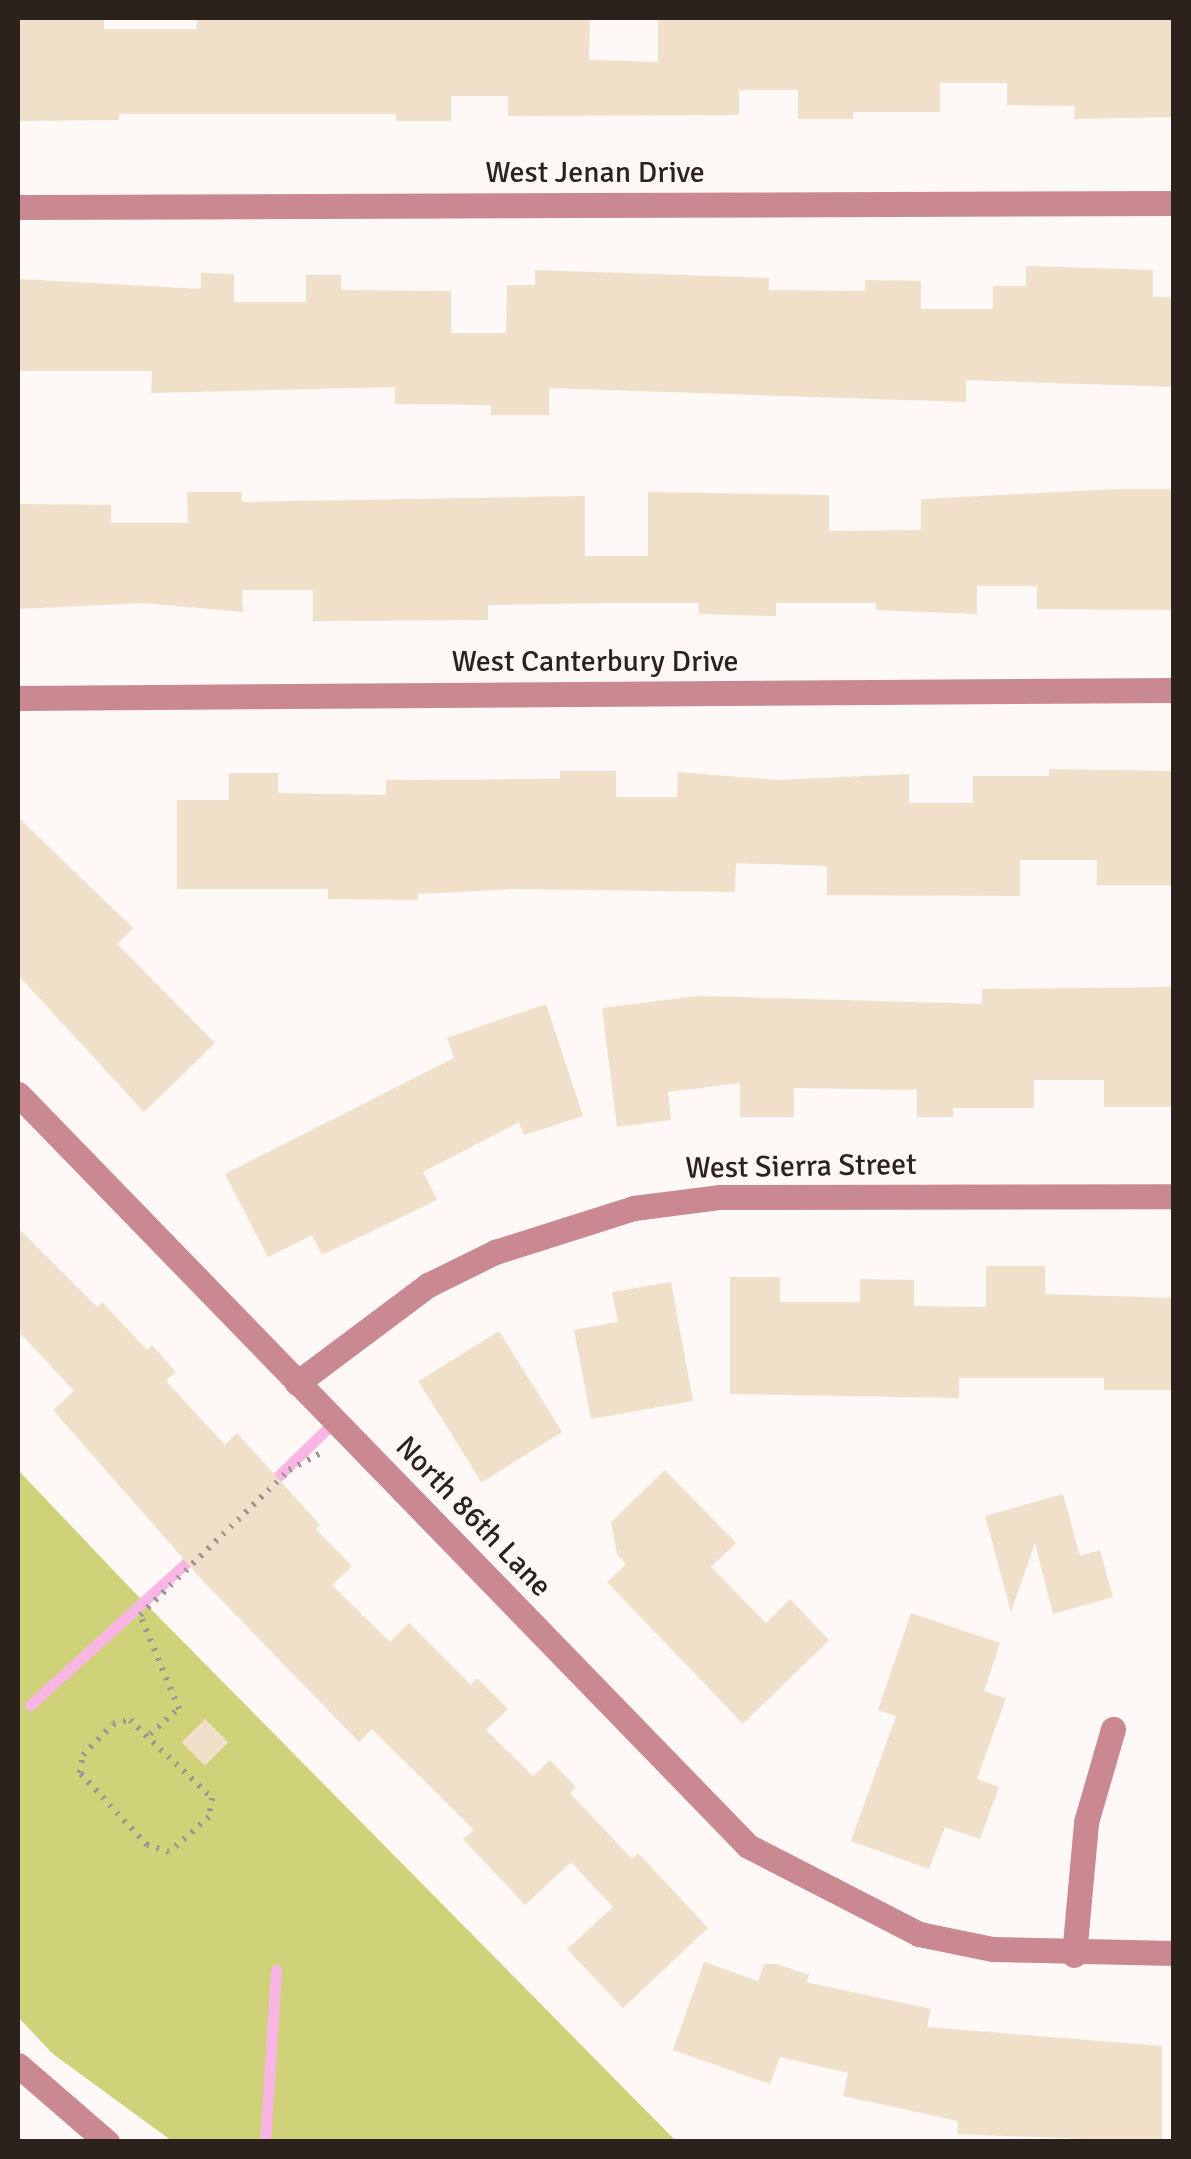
<!DOCTYPE html>
<html>
<head>
<meta charset="utf-8">
<style>
	body { margin:0 }
	#map { position:relative; width:1191px; height:2159px; overflow:hidden; background:#fef8f6; font-family:Signika,sans-serif }
	div>[style] { position:absolute }
	.green>* { inset:0; background:#d0d27a }
	.stream>* { height:11px; margin:-5.5px; padding:0 5.5px; transform-origin:5.5px; border-radius:5.5px; background:#f9b6e4 }
	.building>* { inset:0; background:#f0e0c9; transform-origin:0 0 }
	.path>* { height:6px; margin-top:-3px; transform-origin:0; background:repeating-linear-gradient(90deg,#9d9592 0 2.5px,transparent 0 10.5px) }
	.minor>* { height:25px; margin:-12.5px; padding:0 12.5px; transform-origin:12.5px; border-radius:12.5px; background:#ca8991 }
	.tertiary>* { height:25px; margin:-12.5px; padding:0 12.5px; transform-origin:12.5px; border-radius:12.5px; background:#ca8991 }
	span { translate:-50% -50%; white-space:nowrap; text-align:center; line-height:1.15; -webkit-text-stroke:8px #fef8f6; paint-order:stroke }
	.street-label { font-size:30px; color:#2b211d }
	.frame { position:absolute; inset:0; border:20px solid #2b211d; pointer-events:none }
</style>
</head>
<body>
<div id="map">
	<div class="green">
		<i style="clip-path:polygon(18px 1470px,134px 1592px,676px 2141px,172px 2141px,53px 2054px,18px 2017px)"></i>
	</div>
	<div class="stream">
		<i style="left:266px;top:1488px;width:96px;rotate:-44.2deg"></i>
		<i style="left:30px;top:1705px;width:227px;rotate:-42.3deg"></i>
		<i style="left:265px;top:2142px;width:172px;rotate:-86.3deg"></i>
	</div>
	<div class="building">
		<i style="clip-path:polygon(20px 18px,104px 18px,104px 29px,197px 29px,197px 18px,590px 18px,589px 60px,658px 62px,658px 18px,1174px 18px,1174px 117px,1074px 119px,1075px 106px,1007px 105px,1007px 83px,940px 83px,940px 112px,853px 112px,853px 119px,798px 119px,798px 90px,739px 90px,739px 115px,508px 116px,508px 96px,451px 96px,451px 121px,396px 121px,396px 114px,119px 114px,119px 120px,19px 121px)"></i>
		<i style="clip-path:polygon(1026px 266px,1153px 270px,1153px 297px,1174px 297px,1174px 387px,966px 380px,966px 402px,549px 388px,549px 415px,491px 415px,491px 405px,395px 404px,395px 387px,151px 393px,152px 371px,18px 371px,18px 279px,201px 289px,201px 273px,234px 274px,234px 302px,306px 302px,306px 275px,341px 275px,341px 290px,451px 291px,451px 333px,506px 333px,507px 285px,535px 285px,535px 270px,769px 278px,769px 290px,865px 291px,865px 280px,921px 281px,921px 309px,993px 309px,993px 286px,1026px 286px)"></i>
		<i style="clip-path:polygon(1120px 489px,1174px 489px,1174px 610px,1037px 609px,1037px 586px,977px 586px,977px 614px,876px 610px,876px 603px,776px 603px,776px 616px,699px 614px,699px 603px,601px 603px,488px 605px,488px 620px,313px 621px,313px 590px,242px 590px,243px 612px,143px 603px,18px 609px,18px 504px,111px 505px,111px 523px,188px 523px,187px 492px,242px 492px,242px 502px,585px 496px,585px 556px,648px 556px,648px 492px,829px 495px,829px 531px,921px 530px,921px 499px)"></i>
		<i style="clip-path:polygon(1049px 769px,1174px 771px,1174px 885px,1097px 885px,1097px 860px,1020px 860px,1020px 896px,827px 895px,827px 866px,736px 863px,735px 892px,513px 889px,418px 894px,418px 900px,328px 899px,328px 889px,177px 889px,177px 800px,229px 800px,229px 773px,278px 773px,278px 793px,386px 795px,386px 780px,560px 779px,560px 771px,616px 771px,616px 797px,677px 797px,678px 772px,777px 780px,909px 774px,909px 803px,973px 803px,973px 776px,1049px 776px)"></i>
		<i style="clip-path:polygon(18px 817px,133px 928px,117px 944px,215px 1043px,144px 1112px,18px 975px)"></i>
		<i style="clip-path:polygon(1174px 987px,1174px 1107px,1104px 1107px,1104px 1080px,1034px 1080px,1034px 1108px,953px 1108px,953px 1117px,917px 1117px,917px 1090px,794px 1088px,794px 1117px,740px 1117px,740px 1083px,668px 1092px,671px 1120px,617px 1127px,602px 1008px,698px 996px,982px 1004px,982px 989px)"></i>
		<i style="clip-path:polygon(546px 1004px,583px 1116px,524px 1135px,519px 1122px,423px 1172px,437px 1200px,322px 1255px,312px 1235px,268px 1257px,225px 1174px,454px 1058px,447px 1038px)"></i>
		<i style="clip-path:polygon(18px 1228px,97px 1307px,102px 1302px,147px 1350px,152px 1345px,176px 1372px,166px 1381px,225px 1445px,237px 1433px,320px 1525px,316px 1529px,352px 1566px,332px 1585px,390px 1642px,409px 1623px,471px 1685px,477px 1678px,508px 1709px,486px 1730px,533px 1776px,550px 1760px,576px 1787px,570px 1793px,632px 1859px,638px 1853px,708px 1928px,623px 2008px,567px 1949px,613px 1907px,571px 1862px,525px 1905px,463px 1839px,474px 1830px,372px 1729px,359px 1742px,202px 1580px,53px 1410px,74px 1391px,18px 1331px)"></i>
		<i style="clip-path:polygon(986px 1266px,1045px 1266px,1045px 1294px,1174px 1298px,1174px 1390px,1104px 1390px,1104px 1378px,959px 1378px,959px 1398px,730px 1394px,730px 1277px,780px 1277px,780px 1302px,860px 1302px,860px 1279px,914px 1280px,914px 1306px,986px 1307px)"></i>
		<i style="clip-path:polygon(671px 1282px,693px 1401px,591px 1419px,574px 1330px,618px 1322px,612px 1292px)"></i>
		<i style="left:499px;top:1331px;width:119px;height:95px;rotate:58deg"></i>
		<i style="clip-path:polygon(665px 1470px,736px 1543px,711px 1567px,766px 1623px,790px 1599px,829px 1640px,743px 1724px,607px 1582px,626px 1564px,617px 1554px,611px 1522px)"></i>
		<i style="clip-path:polygon(1063px 1494px,1080px 1556px,1100px 1550px,1113px 1597px,1053px 1614px,1035px 1543px,1011px 1612px,985px 1516px)"></i>
		<i style="clip-path:polygon(911px 1613px,1000px 1643px,984px 1691px,1006px 1698px,977px 1779px,999px 1787px,980px 1839px,945px 1827px,929px 1869px,851px 1841px,896px 1716px,878px 1710px)"></i>
		<i style="left:205px;top:1719px;width:33px;height:33px;rotate:45deg"></i>
		<i style="clip-path:polygon(704px 1962px,758px 1981px,764px 1964px,777px 1964px,809px 1975px,806px 1982px,931px 2009px,927px 2027px,1162px 2046px,1162px 2142px,957px 2134px,958px 2121px,843px 2096px,848px 2073px,780px 2057px,770px 2084px,673px 2050px)"></i>
	</div>
	<div class="path">
		<i style="left:130px;top:1720px;width:113px;rotate:43.6deg"></i>
		<i style="left:212px;top:1798px;width:19px;rotate:99deg"></i>
		<i style="left:209px;top:1817px;width:53px;rotate:138.8deg"></i>
		<i style="left:169px;top:1852px;width:23px;rotate:-162deg"></i>
		<i style="left:147px;top:1845px;width:98px;rotate:-132.9deg"></i>
		<i style="left:80px;top:1773px;width:18px;rotate:-81deg"></i>
		<i style="left:83px;top:1755px;width:43px;rotate:-45.9deg"></i>
		<i style="left:113px;top:1724px;width:17px;rotate:-13deg"></i>
		<i style="left:150px;top:1734px;width:38px;rotate:-41deg"></i>
		<i style="left:179px;top:1709px;width:102px;rotate:-112.5deg"></i>
		<i style="left:140px;top:1615px;width:208px;rotate:-44.2deg"></i>
		<i style="left:289px;top:1470px;width:40px;rotate:-28deg"></i>
	</div>
	<div class="minor">
		<i style="left:18px;top:207px;width:1156px;rotate:-0.2deg"></i>
		<i style="left:18px;top:698px;width:1156px;rotate:-0.4deg"></i>
		<i style="left:18px;top:1094px;width:1048px;rotate:45.85deg"></i>
		<i style="left:748px;top:1846px;width:192px;rotate:27.2deg"></i>
		<i style="left:919px;top:1934px;width:76px;rotate:11.5deg"></i>
		<i style="left:993px;top:1949px;width:181px;rotate:1.3deg"></i>
		<i style="left:297px;top:1383px;width:164px;rotate:-36.8deg"></i>
		<i style="left:428px;top:1285px;width:75px;rotate:-26.2deg"></i>
		<i style="left:495px;top:1252px;width:146px;rotate:-17.6deg"></i>
		<i style="left:634px;top:1208px;width:87px;rotate:-7.3deg"></i>
		<i style="left:720px;top:1197px;width:454px;rotate:-0.1deg"></i>
		<i style="left:1074px;top:1955px;width:134px;rotate:-84.8deg"></i>
		<i style="left:1086px;top:1822px;width:97px;rotate:-73.8deg"></i>
	</div>
	<div class="tertiary">
		<i style="left:18px;top:2065px;width:118px;rotate:40.9deg"></i>
	</div>
	<div class="street-label">
		<span style="left:595px;top:173px">West Jenan Drive</span>
		<span style="left:595px;top:662px">West Canterbury Drive</span>
		<span style="left:801px;top:1167px;rotate:-1deg">West Sierra Street</span>
		<span style="left:473px;top:1517px;rotate:46deg">North 86th Lane</span>
	</div>
	<div class="frame"></div>
</div>
</body>
</html>
